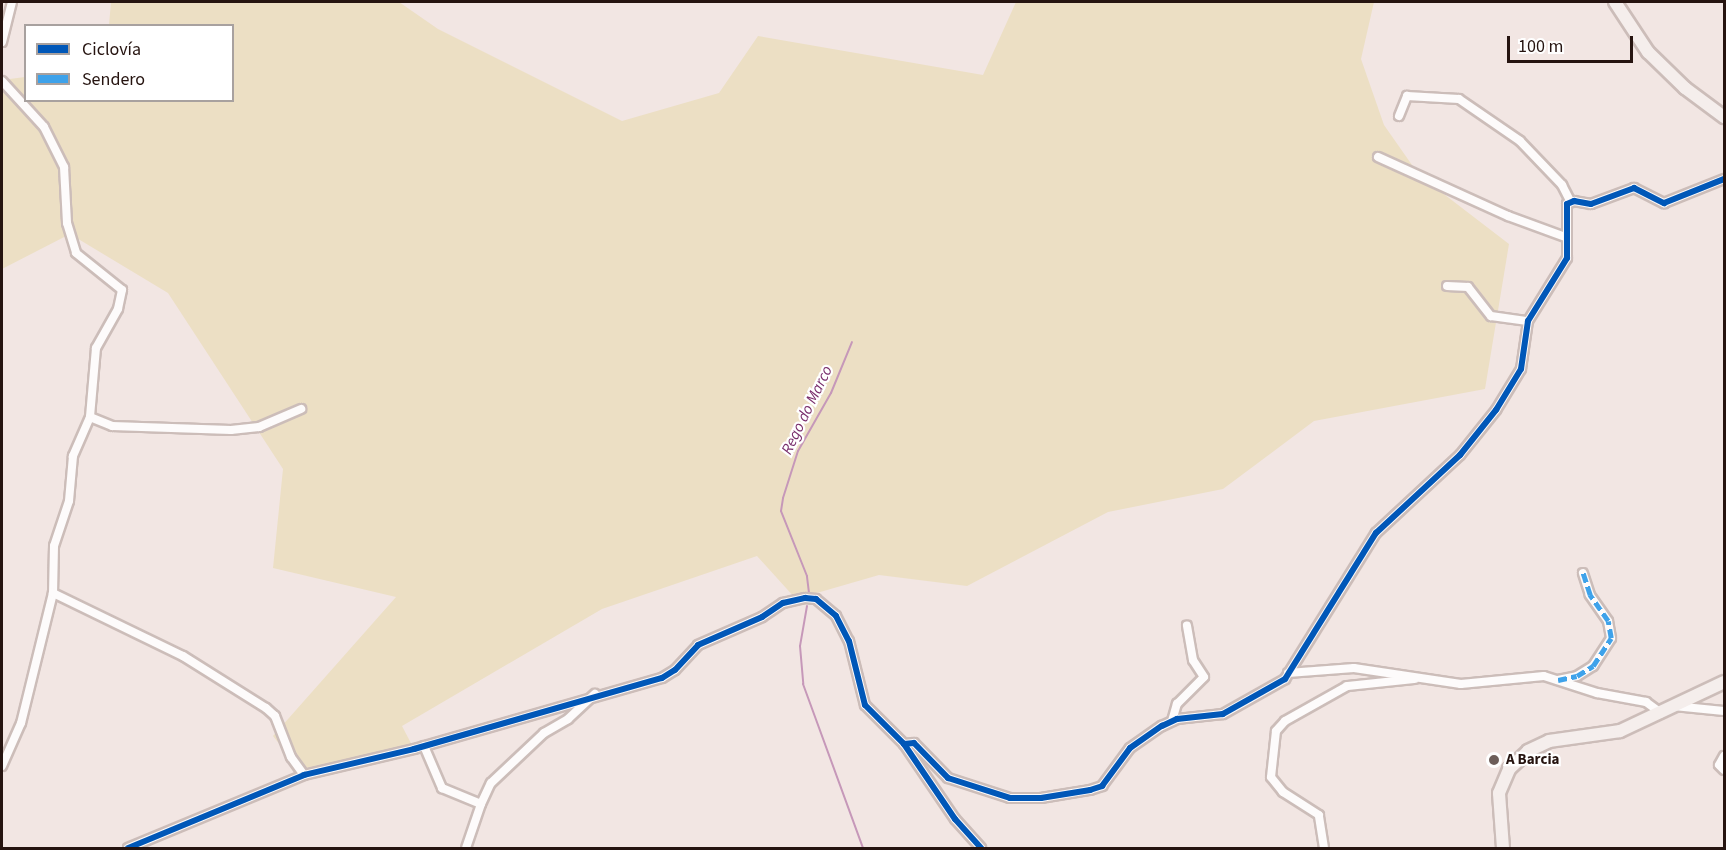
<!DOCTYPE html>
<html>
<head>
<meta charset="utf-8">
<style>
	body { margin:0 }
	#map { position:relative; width:1726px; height:850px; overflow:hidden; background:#f2e6e3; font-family:"Source Sans 3",sans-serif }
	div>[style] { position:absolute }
	.green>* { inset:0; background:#ecdfc4 }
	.stream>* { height:2px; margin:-1px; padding:0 1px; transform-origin:1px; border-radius:1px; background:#c698b9 }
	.roads { filter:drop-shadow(2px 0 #ccbdb9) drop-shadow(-2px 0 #ccbdb9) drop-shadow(0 2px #ccbdb9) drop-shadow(0 -2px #ccbdb9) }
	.minor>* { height:8px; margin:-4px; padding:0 4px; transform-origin:4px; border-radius:4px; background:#fdfbfb }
	.primary>* { height:12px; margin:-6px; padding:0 6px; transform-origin:6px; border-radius:6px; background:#f5eeec }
	.quiet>* { height:4.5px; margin-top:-2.25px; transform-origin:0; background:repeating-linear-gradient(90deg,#3ea2ea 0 9px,transparent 0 13.5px) }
	.cycleway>* { height:6px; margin:-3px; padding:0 3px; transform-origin:3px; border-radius:3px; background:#0057b8 }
	.dots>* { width:16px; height:16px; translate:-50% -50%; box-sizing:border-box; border:3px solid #fff; border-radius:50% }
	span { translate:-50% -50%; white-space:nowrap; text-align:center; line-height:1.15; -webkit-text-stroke:4.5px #fff; paint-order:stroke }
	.poi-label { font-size:15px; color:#261410; font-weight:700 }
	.left { translate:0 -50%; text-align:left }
	.water-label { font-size:16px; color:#792e6c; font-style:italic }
	.frame { position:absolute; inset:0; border:3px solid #261410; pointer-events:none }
	.legend { position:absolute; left:24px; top:24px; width:210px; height:78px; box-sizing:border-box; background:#fff; border:2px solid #a8a19f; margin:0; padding:8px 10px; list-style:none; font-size:18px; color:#261410 }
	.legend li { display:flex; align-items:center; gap:12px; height:30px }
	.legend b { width:30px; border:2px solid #a8a19f }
	.scale { position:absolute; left:1507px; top:36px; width:126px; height:27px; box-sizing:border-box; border:3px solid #261410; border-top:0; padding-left:8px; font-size:18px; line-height:21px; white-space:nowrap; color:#261410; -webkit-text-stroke:4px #fff; paint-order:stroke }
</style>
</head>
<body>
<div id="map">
	<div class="green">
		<i style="clip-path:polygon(111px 2px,399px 2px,438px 29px,622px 121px,719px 93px,758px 36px,983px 75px,1016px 2px,1374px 2px,1361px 59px,1384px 125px,1419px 175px,1509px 244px,1485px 389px,1314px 421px,1223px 489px,1108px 512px,967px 586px,879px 575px,796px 599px,757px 556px,602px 609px,402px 726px,414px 749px,304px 775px,273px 736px,396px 597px,273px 568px,283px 469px,168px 293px,70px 234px,2px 269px,2px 80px,25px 77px,26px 100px,232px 100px,232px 26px,109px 25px)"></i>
	</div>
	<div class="stream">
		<i style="left:809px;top:593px;width:17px;rotate:-97deg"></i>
		<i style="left:807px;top:576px;width:70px;rotate:-111.8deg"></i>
		<i style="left:781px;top:511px;width:13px;rotate:-81deg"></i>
		<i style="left:783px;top:498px;width:49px;rotate:-72.3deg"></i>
		<i style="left:798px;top:451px;width:67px;rotate:-60.4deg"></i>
		<i style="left:831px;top:393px;width:55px;rotate:-67.6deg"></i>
		<i style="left:807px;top:606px;width:41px;rotate:99.9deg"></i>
		<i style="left:800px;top:646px;width:38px;rotate:85deg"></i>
		<i style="left:803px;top:684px;width:175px;rotate:69.9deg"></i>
	</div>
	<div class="roads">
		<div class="minor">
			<i style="left:2px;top:42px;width:41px;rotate:-76deg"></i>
			<i style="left:2px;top:81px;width:62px;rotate:47.6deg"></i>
			<i style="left:44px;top:127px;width:45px;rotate:63.4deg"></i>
			<i style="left:64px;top:167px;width:56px;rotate:86.9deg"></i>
			<i style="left:67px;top:223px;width:31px;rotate:73deg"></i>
			<i style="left:76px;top:253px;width:59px;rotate:38.8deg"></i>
			<i style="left:122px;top:290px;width:19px;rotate:102deg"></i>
			<i style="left:118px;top:309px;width:45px;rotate:119.4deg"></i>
			<i style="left:96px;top:348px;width:69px;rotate:95deg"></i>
			<i style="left:90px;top:417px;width:43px;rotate:113.6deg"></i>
			<i style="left:73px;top:456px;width:45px;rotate:95.1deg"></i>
			<i style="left:69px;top:501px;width:47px;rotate:108.4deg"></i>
			<i style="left:54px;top:546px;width:47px;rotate:91.2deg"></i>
			<i style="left:53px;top:593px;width:134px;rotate:103.8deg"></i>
			<i style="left:21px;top:723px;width:47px;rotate:113.8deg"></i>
			<i style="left:1399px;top:116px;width:22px;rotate:-68deg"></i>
			<i style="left:1407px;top:96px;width:52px;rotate:3.3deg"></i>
			<i style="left:1459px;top:99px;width:74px;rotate:34.5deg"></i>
			<i style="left:1520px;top:141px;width:61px;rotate:46.3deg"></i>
			<i style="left:1562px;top:185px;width:18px;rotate:63deg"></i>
			<i style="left:1378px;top:157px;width:143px;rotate:24.4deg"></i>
			<i style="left:1508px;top:216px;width:61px;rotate:20.2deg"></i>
			<i style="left:1447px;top:286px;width:21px;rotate:3deg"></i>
			<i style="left:1468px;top:287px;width:37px;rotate:52deg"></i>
			<i style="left:1491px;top:316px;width:37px;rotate:8deg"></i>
			<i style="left:90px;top:417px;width:24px;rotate:22deg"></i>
			<i style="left:112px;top:426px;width:119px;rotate:1.9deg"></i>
			<i style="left:231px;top:430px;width:28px;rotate:-6deg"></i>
			<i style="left:259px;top:427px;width:46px;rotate:-23.2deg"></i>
			<i style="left:53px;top:593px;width:144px;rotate:25.9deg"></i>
			<i style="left:183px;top:656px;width:98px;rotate:32.1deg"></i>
			<i style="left:266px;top:708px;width:12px;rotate:42deg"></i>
			<i style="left:275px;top:716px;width:44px;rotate:68.7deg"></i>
			<i style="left:291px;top:757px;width:22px;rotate:54deg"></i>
			<i style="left:1288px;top:673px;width:66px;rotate:-4.3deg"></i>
			<i style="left:1354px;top:668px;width:108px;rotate:8.5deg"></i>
			<i style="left:1461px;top:684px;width:83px;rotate:-5.5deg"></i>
			<i style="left:1544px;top:676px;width:56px;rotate:17.8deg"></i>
			<i style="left:1597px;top:693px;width:50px;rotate:10.4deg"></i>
			<i style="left:1646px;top:702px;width:19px;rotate:36deg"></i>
			<i style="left:1558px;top:680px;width:19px;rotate:-12deg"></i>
			<i style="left:1577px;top:676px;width:19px;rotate:-32deg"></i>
			<i style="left:1593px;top:666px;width:33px;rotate:-57deg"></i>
			<i style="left:1611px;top:638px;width:17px;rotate:-100deg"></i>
			<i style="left:1608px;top:621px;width:32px;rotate:-125deg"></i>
			<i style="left:1590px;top:595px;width:23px;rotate:-108deg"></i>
			<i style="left:1674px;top:706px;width:50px;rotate:5.7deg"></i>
			<i style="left:1172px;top:721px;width:18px;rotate:-74deg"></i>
			<i style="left:1177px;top:704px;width:38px;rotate:-45deg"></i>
			<i style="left:1204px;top:677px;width:20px;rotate:-123deg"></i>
			<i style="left:1193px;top:660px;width:35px;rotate:-100deg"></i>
			<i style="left:904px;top:744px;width:10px;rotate:-6deg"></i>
			<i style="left:914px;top:743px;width:49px;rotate:45.8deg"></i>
			<i style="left:948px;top:778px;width:65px;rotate:17.9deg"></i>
			<i style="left:1010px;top:798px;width:31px"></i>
			<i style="left:1041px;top:798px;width:50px;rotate:-9.3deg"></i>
			<i style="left:1090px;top:790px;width:13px;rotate:-18deg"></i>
			<i style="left:1102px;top:786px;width:47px;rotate:-53.6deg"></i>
			<i style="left:1130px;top:748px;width:39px;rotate:-35deg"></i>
			<i style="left:1162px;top:726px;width:17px;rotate:-25deg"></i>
			<i style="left:1177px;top:719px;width:46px;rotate:-6.2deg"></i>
			<i style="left:1223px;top:714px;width:71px;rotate:-29.4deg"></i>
			<i style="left:1285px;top:679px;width:172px;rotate:-58.1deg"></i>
			<i style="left:1376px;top:533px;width:115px;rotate:-42.9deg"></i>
			<i style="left:1460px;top:455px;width:58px;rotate:-51.3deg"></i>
			<i style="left:1496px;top:410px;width:48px;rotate:-58.6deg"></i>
			<i style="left:1521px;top:369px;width:49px;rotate:-81.7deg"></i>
			<i style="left:1528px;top:321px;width:74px;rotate:-58.2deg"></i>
			<i style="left:1567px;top:258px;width:54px;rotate:-90deg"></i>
			<i style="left:1567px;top:204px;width:8px;rotate:-23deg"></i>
			<i style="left:1574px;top:201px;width:17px;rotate:10deg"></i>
			<i style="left:1591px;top:204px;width:46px;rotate:-20.4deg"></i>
			<i style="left:1634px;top:188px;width:34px;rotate:27deg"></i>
			<i style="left:1664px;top:203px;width:65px;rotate:-21.8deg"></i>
			<i style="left:424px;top:746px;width:46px;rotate:66.8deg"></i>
			<i style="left:442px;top:788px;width:42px;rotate:22.3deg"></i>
			<i style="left:481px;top:804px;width:46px;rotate:108.8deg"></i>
			<i style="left:1724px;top:756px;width:10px;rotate:119deg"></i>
			<i style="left:1719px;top:765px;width:7px;rotate:45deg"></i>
			<i style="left:481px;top:804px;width:23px;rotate:-65deg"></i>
			<i style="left:491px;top:783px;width:73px;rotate:-43.3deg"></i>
			<i style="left:544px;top:733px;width:28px;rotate:-30deg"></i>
			<i style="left:568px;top:719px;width:37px;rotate:-43deg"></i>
			<i style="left:128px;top:848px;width:191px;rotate:-22.5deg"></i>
			<i style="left:304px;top:775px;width:113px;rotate:-13.3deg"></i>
			<i style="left:414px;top:749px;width:258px;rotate:-16deg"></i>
			<i style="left:662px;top:678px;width:15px;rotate:-32deg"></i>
			<i style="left:675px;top:670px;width:34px;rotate:-47deg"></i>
			<i style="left:698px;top:645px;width:70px;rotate:-23.6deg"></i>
			<i style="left:762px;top:617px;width:25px;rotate:-34deg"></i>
			<i style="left:783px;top:603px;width:23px;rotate:-13deg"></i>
			<i style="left:805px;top:598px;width:11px;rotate:5deg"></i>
			<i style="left:816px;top:599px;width:26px;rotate:40deg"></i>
			<i style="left:836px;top:616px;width:28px;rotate:63deg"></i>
			<i style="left:849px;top:641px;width:66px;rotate:76deg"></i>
			<i style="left:865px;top:705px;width:55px;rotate:45deg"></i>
			<i style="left:904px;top:744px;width:91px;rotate:55.8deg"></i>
			<i style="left:955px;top:819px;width:39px;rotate:48deg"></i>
			<i style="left:1324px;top:848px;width:33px;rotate:-99deg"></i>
			<i style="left:1319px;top:815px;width:43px;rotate:-147.4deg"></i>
			<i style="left:1283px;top:792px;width:19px;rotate:-129deg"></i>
			<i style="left:1271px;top:777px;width:46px;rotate:-83.8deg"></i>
			<i style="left:1276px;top:731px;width:13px;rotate:-48deg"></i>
			<i style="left:1285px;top:721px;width:71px;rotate:-29.4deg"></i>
			<i style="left:1347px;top:686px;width:68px;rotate:-5.9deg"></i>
		</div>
		<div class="primary">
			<i style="left:1615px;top:2px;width:60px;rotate:56.6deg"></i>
			<i style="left:1648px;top:52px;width:52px;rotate:44.2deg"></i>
			<i style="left:1685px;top:88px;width:49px;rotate:36.6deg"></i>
			<i style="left:1503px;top:848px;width:55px;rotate:-94.2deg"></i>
			<i style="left:1499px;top:793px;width:26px;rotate:-67deg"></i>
			<i style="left:1509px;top:769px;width:26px;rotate:-43deg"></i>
			<i style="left:1528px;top:751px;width:23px;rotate:-25deg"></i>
			<i style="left:1549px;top:741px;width:72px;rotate:-8deg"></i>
			<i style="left:1620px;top:731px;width:115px;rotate:-25.2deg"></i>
		</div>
	</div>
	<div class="quiet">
		<i style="left:1558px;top:680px;width:19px;rotate:-12deg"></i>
		<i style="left:1577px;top:676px;width:19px;rotate:-32deg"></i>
		<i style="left:1593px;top:666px;width:33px;rotate:-57deg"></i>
		<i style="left:1611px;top:638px;width:17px;rotate:-100deg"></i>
		<i style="left:1608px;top:621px;width:32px;rotate:-125deg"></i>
		<i style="left:1590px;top:595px;width:23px;rotate:-108deg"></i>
	</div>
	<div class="cycleway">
		<i style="left:904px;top:744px;width:10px;rotate:-6deg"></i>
		<i style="left:914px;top:743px;width:49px;rotate:45.8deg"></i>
		<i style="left:948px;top:778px;width:65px;rotate:17.9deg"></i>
		<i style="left:1010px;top:798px;width:31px"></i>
		<i style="left:1041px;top:798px;width:50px;rotate:-9.3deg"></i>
		<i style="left:1090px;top:790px;width:13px;rotate:-18deg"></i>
		<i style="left:1102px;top:786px;width:47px;rotate:-53.6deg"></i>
		<i style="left:1130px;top:748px;width:39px;rotate:-35deg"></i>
		<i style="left:1162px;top:726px;width:17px;rotate:-25deg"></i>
		<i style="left:1177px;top:719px;width:46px;rotate:-6.2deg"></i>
		<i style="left:1223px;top:714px;width:71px;rotate:-29.4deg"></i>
		<i style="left:1285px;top:679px;width:172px;rotate:-58.1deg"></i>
		<i style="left:1376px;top:533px;width:115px;rotate:-42.9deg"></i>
		<i style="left:1460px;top:455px;width:58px;rotate:-51.3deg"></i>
		<i style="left:1496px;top:410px;width:48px;rotate:-58.6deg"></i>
		<i style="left:1521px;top:369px;width:49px;rotate:-81.7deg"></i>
		<i style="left:1528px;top:321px;width:74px;rotate:-58.2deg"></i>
		<i style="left:1567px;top:258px;width:54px;rotate:-90deg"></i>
		<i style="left:1567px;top:204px;width:8px;rotate:-23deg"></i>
		<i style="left:1574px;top:201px;width:17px;rotate:10deg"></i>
		<i style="left:1591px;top:204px;width:46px;rotate:-20.4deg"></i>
		<i style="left:1634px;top:188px;width:34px;rotate:27deg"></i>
		<i style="left:1664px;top:203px;width:65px;rotate:-21.8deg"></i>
		<i style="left:128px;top:848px;width:191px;rotate:-22.5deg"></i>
		<i style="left:304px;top:775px;width:113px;rotate:-13.3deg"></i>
		<i style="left:414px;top:749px;width:258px;rotate:-16deg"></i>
		<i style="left:662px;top:678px;width:15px;rotate:-32deg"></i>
		<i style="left:675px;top:670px;width:34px;rotate:-47deg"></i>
		<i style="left:698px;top:645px;width:70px;rotate:-23.6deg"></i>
		<i style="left:762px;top:617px;width:25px;rotate:-34deg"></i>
		<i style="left:783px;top:603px;width:23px;rotate:-13deg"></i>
		<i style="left:805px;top:598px;width:11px;rotate:5deg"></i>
		<i style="left:816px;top:599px;width:26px;rotate:40deg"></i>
		<i style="left:836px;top:616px;width:28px;rotate:63deg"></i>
		<i style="left:849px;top:641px;width:66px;rotate:76deg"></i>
		<i style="left:865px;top:705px;width:55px;rotate:45deg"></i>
		<i style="left:904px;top:744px;width:91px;rotate:55.8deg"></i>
		<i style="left:955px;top:819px;width:39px;rotate:48deg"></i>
	</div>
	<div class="dots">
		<i style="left:1494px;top:760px;background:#6d5e5a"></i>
	</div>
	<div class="poi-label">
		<span class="left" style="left:1506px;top:760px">A Barcia</span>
	</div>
	<div class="water-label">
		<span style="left:807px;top:410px;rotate:-64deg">Rego do Marco</span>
	</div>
	<div class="frame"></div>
	<ul class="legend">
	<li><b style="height:8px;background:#0057b8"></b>Ciclovía</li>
	<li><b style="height:8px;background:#3ea2ea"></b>Sendero</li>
	</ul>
	<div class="scale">100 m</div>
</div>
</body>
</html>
